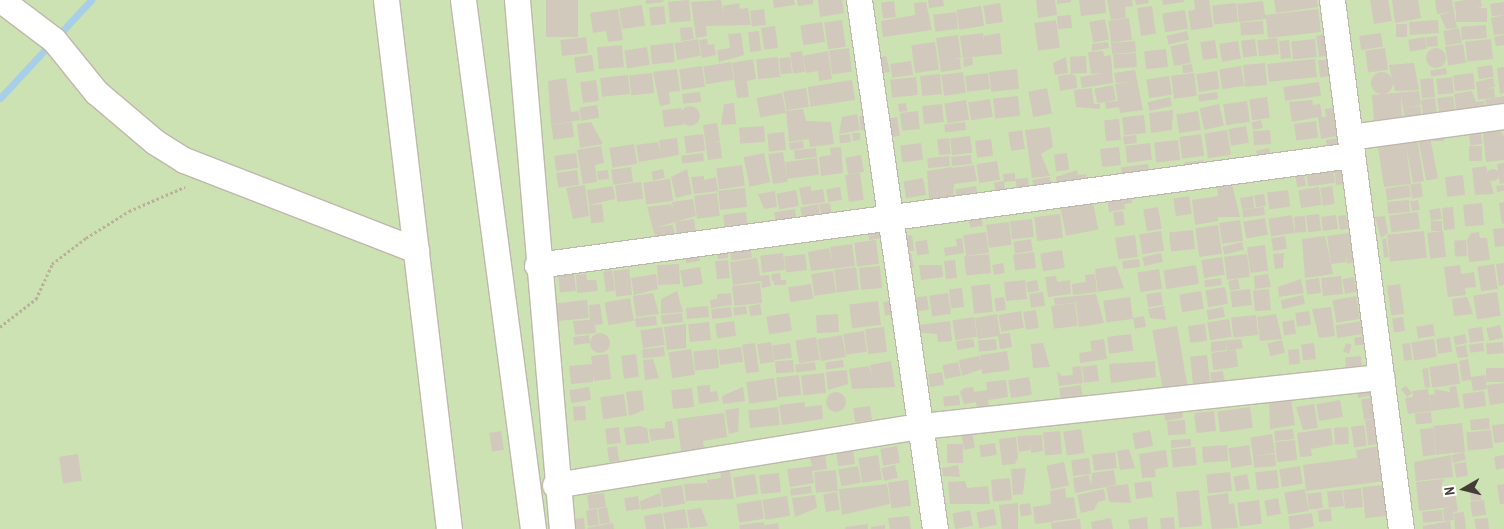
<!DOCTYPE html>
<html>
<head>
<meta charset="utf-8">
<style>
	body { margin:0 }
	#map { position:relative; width:1504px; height:529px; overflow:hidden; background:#f1ede5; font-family:"Archivo Narrow",sans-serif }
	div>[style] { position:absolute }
	.green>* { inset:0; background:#cde2b2; transform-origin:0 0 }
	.stream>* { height:7px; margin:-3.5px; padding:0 3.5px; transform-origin:3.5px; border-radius:3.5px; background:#a7cfe8 }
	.building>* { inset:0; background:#d1c9bc; transform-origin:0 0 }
	.round { border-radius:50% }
	.path>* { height:3px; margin-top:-1.5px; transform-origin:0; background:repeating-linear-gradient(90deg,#bcb09c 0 2.5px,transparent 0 5px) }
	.roads { filter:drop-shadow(1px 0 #beb7ac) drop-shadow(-1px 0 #beb7ac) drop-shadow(0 1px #beb7ac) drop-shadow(0 -1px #beb7ac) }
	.street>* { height:25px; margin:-12.5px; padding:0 12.5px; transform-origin:12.5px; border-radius:12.5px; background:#fff }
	span { translate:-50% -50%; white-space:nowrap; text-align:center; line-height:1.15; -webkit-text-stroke:4.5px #fff; paint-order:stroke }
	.north { position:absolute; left:1439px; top:464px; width:50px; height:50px; -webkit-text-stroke:4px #fff; paint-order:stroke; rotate:262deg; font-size:14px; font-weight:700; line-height:20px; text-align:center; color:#433d36 }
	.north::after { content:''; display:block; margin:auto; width:18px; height:22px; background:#433d36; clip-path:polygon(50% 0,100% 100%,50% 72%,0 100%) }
</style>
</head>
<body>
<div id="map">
	<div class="green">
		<i style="left:0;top:0;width:1504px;height:529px"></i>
	</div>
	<div class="stream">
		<i style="left:0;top:98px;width:134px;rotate:-47.1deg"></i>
	</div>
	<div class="building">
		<i style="left:546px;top:0;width:32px;height:37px"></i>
		<i style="clip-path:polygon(646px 0,663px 0,664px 2px,646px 4px)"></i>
		<i style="left:689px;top:0;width:21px;height:21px;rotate:85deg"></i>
		<i style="clip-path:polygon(721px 0,724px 16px,723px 6px,739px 3px,740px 9px,748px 8px,751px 25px,706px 26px,707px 36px,696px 38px,691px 2px)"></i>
		<i style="clip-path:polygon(773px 0,794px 0,795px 5px,774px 8px)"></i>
		<i style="clip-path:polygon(797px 0,813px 0,813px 4px,798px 6px)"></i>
		<i style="clip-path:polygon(818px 0,842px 0,844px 13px,820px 17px)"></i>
		<i style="clip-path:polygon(928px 0,943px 0,944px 6px,929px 8px)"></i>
		<i style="clip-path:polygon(1036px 0,1055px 0,1057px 15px,1038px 18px)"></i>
		<i style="clip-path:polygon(1057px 0,1071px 0,1071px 2px,1057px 4px)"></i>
		<i style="clip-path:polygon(1079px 0,1105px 0,1106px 13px,1081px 16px)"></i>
		<i style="clip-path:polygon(1107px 0,1132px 0,1133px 6px,1125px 7px,1126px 18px,1111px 20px)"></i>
		<i style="clip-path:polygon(1135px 0,1148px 0,1149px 3px,1136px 5px)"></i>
		<i style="clip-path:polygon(1162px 0,1184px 0,1184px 2px,1163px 5px)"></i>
		<i style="clip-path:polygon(1194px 0,1209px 0,1213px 27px,1191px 30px,1188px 11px,1195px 10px)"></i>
		<i style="clip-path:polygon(1274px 0,1317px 0,1318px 7px,1276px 13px)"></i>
		<i style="clip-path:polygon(1370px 0,1388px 0,1392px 21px,1374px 24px)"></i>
		<i style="clip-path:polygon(1392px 0,1418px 0,1421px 18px,1395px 23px)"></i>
		<i style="clip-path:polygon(1435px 0,1452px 0,1457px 28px,1446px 29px,1440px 15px,1452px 12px,1437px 14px)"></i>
		<i style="clip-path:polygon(1465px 0,1481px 0,1482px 7px,1456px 12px,1454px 2px)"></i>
		<i style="left:894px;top:1px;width:16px;height:13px;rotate:83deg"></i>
		<i style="clip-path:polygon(1263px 1px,1265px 15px,1318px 9px,1321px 32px,1268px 38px,1266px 19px,1239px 22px,1237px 4px)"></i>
		<i style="clip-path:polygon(926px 2px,932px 30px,883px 37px,881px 21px,915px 15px,914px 3px)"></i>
		<i style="clip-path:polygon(1504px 2px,1504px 15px,1492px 16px,1490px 4px)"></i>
		<i style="left:1000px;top:3px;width:19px;height:17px;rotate:81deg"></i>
		<i style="left:1236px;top:3px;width:19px;height:24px;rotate:84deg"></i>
		<i style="left:642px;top:5px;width:21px;height:23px;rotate:82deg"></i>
		<i style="left:664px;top:6px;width:18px;height:15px;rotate:84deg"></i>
		<i style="left:981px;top:6px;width:20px;height:25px;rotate:81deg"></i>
		<i style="left:1152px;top:6px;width:28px;height:15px;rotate:82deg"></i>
		<i style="left:1487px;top:8px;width:14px;height:31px;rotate:90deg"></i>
		<i style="clip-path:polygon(618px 9px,623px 40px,608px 42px,606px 31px,593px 33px,590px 13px)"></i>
		<i style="left:764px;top:9px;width:16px;height:14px;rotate:83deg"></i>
		<i style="left:1185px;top:10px;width:19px;height:23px;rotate:81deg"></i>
		<i style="left:956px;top:12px;width:17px;height:23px;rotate:83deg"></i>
		<i style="left:1071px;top:15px;width:13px;height:14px;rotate:86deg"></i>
		<i style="clip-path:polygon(1504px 15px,1504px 34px,1494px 35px,1491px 18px)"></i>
		<i style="left:1129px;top:18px;width:22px;height:21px;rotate:82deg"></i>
		<i style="left:1105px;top:19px;width:21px;height:16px;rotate:79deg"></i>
		<i style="left:842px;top:20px;width:27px;height:18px;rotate:82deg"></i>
		<i style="left:1056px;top:20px;width:28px;height:22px;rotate:82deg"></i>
		<i style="left:1438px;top:20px;width:13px;height:29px;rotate:86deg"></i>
		<i style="left:1263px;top:21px;width:13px;height:23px;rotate:86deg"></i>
		<i style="left:822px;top:22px;width:20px;height:22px;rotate:81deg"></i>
		<i style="left:1396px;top:24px;width:11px;height:13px"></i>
		<i style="left:1486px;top:25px;width:13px;height:25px;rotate:86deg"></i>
		<i style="left:775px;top:26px;width:22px;height:14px;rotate:82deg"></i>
		<i style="clip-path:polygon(692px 27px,694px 39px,681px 41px,680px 28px)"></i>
		<i style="left:1459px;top:28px;width:15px;height:16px;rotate:79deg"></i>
		<i style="left:759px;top:31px;width:20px;height:11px;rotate:84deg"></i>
		<i style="left:1187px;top:31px;width:9px;height:21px;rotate:77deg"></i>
		<i style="clip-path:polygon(741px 33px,744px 55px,719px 62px,717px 50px,730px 48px,728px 34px)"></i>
		<i style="clip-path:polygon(983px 33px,984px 42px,984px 36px,1000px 33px,1002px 54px,963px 58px,960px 36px)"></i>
		<i style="left:1381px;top:33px;width:14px;height:22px;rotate:82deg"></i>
		<i style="clip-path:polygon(1326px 34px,1328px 56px,1319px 57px,1316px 36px)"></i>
		<i style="clip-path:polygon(958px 35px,961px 58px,953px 59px,960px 59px,961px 69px,941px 72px,936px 38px)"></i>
		<i style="clip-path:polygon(1504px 35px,1504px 45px,1496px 46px,1494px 37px)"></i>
		<i style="left:1437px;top:36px;width:10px;height:11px;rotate:84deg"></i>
		<i style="left:586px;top:37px;width:16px;height:26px;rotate:83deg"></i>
		<i style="left:1425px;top:37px;width:12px;height:17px;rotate:81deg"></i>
		<i style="left:1277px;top:38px;width:16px;height:20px;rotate:83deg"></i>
		<i style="left:698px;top:39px;width:17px;height:24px;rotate:80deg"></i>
		<i style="clip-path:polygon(707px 39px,708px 45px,714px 44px,716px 55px,702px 58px,699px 40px)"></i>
		<i style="left:1255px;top:39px;width:17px;height:14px;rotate:83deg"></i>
		<i style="left:1315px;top:39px;width:18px;height:24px;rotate:84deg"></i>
		<i style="left:1491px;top:39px;width:20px;height:26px;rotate:84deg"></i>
		<i style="left:1215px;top:40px;width:18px;height:15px;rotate:81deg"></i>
		<i style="left:1289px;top:40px;width:18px;height:10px;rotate:84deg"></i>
		<i style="left:1135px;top:41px;width:11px;height:24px;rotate:85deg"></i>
		<i style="left:1238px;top:41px;width:18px;height:19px;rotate:81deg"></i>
		<i style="left:935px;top:42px;width:28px;height:24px;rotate:82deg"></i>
		<i style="clip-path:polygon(1108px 42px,1109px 48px,1092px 51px,1092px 44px)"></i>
		<i style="left:673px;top:43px;width:19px;height:23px;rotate:84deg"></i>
		<i style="left:1187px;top:43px;width:20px;height:17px;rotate:79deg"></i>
		<i style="left:1463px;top:44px;width:19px;height:18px;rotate:81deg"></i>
		<i style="left:622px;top:45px;width:22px;height:25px;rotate:85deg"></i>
		<i style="left:647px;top:47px;width:18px;height:23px;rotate:81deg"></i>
		<i style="left:849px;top:48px;width:24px;height:20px;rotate:83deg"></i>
		<i style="left:1385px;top:48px;width:22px;height:20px;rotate:82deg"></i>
		<i class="round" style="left:1426px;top:48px;width:20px;height:20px"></i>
		<i style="left:1166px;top:49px;width:18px;height:22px;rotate:84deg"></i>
		<i style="left:802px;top:51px;width:21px;height:12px;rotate:82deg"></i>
		<i style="clip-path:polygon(828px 51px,832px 79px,819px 81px,818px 71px,806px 73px,803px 56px)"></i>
		<i style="clip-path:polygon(1103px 51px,1104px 56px,1111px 55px,1113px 83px,1082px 88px,1080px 77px,1105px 73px,1091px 74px,1088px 52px)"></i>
		<i style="left:1136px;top:53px;width:14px;height:23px;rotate:86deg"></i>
		<i style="left:592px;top:55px;width:16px;height:18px;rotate:83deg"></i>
		<i style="left:886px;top:56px;width:16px;height:14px;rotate:75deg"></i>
		<i style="left:1086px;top:56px;width:17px;height:16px;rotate:87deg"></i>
		<i style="left:778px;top:57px;width:20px;height:22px;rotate:84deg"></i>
		<i style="left:790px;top:57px;width:16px;height:11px;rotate:83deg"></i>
		<i style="clip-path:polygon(972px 57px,973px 65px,964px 67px,963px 59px)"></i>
		<i style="clip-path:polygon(1066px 57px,1068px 73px,1055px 75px,1053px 63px)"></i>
		<i style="clip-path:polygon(753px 59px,756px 79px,747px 81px,749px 97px,737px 98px,732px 63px)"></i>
		<i style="left:1315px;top:59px;width:18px;height:48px;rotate:84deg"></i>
		<i style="left:1331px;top:59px;width:17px;height:13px;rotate:83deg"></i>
		<i style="left:911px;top:61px;width:14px;height:21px;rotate:82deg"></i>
		<i style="left:731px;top:62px;width:18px;height:28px;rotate:81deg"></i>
		<i style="left:1265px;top:63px;width:22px;height:22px;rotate:85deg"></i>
		<i style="clip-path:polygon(1414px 63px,1419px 90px,1395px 91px,1389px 65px)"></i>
		<i style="left:1192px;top:64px;width:8px;height:10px;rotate:83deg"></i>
		<i style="left:1492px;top:65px;width:12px;height:15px;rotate:81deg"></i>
		<i style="left:702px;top:66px;width:21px;height:23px;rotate:82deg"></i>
		<i style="left:1241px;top:66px;width:20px;height:22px;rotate:81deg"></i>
		<i style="clip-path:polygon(1504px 67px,1504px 93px,1500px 94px,1497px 68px)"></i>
		<i style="left:1446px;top:68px;width:6px;height:16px;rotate:81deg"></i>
		<i style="clip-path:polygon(677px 69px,680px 91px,669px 92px,670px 104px,660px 106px,653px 72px)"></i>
		<i style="left:1017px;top:69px;width:20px;height:28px;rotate:84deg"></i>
		<i style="clip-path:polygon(1135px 70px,1143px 110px,1120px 113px,1119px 107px,1106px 109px,1105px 102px,1118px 101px,1115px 84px,1132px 82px,1116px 83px,1114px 73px)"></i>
		<i style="left:1217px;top:71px;width:18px;height:21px;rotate:81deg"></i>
		<i class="round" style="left:1371px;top:72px;width:22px;height:22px"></i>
		<i style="left:963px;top:72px;width:21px;height:22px;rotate:82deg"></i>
		<i style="left:652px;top:73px;width:20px;height:23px;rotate:84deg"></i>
		<i style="left:988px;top:73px;width:16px;height:23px;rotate:83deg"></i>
		<i style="left:1194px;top:73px;width:23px;height:23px;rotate:83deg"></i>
		<i style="left:1473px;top:73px;width:16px;height:20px;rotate:83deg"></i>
		<i style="left:940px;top:74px;width:20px;height:20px;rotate:84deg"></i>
		<i style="clip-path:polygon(1071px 74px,1076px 76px,1077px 88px,1060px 91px,1058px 76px)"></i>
		<i style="left:628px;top:75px;width:19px;height:28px;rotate:84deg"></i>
		<i style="left:1169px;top:76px;width:19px;height:23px;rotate:81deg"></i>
		<i style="left:916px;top:77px;width:18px;height:26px;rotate:84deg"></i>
		<i style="left:1452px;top:77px;width:16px;height:16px;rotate:83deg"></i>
		<i style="clip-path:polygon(566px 78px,571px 112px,579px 111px,580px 120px,551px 125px,548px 81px)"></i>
		<i style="left:1433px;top:78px;width:19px;height:13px;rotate:84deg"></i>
		<i style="left:1493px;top:78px;width:9px;height:18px;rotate:77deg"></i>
		<i style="left:596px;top:80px;width:21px;height:16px;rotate:82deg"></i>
		<i style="left:852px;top:80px;width:20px;height:45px;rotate:81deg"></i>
		<i style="left:1319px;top:82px;width:14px;height:36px;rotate:82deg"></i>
		<i style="left:1113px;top:85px;width:15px;height:19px;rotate:79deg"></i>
		<i style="left:806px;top:88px;width:19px;height:23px;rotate:81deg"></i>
		<i style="left:1047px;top:88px;width:26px;height:19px;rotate:79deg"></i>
		<i style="clip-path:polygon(1092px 88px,1094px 104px,1100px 104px,1100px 109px,1076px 107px,1074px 90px)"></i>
		<i style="left:1494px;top:88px;width:10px;height:17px;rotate:84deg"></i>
		<i style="clip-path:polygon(1419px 91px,1421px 105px,1406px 108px,1420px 106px,1422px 119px,1405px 121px,1401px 96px,1402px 120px,1374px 122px,1372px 95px)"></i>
		<i style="clip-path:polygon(1472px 91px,1476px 102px,1484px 101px,1485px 112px,1457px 116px,1454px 94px)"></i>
		<i style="left:700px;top:92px;width:10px;height:18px;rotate:84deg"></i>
		<i style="left:1217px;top:92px;width:7px;height:19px;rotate:82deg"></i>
		<i style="left:782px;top:93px;width:20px;height:26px;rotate:79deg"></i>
		<i style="left:1018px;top:96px;width:20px;height:25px;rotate:84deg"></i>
		<i style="left:1453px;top:96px;width:21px;height:16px;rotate:82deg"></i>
		<i style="clip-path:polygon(1504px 96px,1504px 109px,1487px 112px,1485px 100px)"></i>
		<i style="left:1170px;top:97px;width:9px;height:23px;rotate:77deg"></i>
		<i style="left:1267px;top:97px;width:21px;height:18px;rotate:82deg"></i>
		<i style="left:1435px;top:98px;width:17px;height:14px;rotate:83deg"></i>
		<i style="left:990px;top:99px;width:18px;height:22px;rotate:81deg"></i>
		<i style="left:966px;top:100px;width:20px;height:22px;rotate:81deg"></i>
		<i style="clip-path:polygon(1312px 100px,1313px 105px,1320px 104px,1322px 117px,1326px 117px,1325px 109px,1337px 107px,1336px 136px,1321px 139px,1318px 117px,1292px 122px,1289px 102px)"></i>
		<i style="left:1247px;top:101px;width:21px;height:24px;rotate:82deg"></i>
		<i style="clip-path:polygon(734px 103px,736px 124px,721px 125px,724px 104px)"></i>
		<i style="left:906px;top:103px;width:8px;height:8px;rotate:83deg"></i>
		<i style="left:942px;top:104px;width:18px;height:20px;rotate:84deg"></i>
		<i style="left:1219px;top:104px;width:22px;height:20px;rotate:77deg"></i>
		<i style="left:597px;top:105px;width:13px;height:18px;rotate:81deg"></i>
		<i class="round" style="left:680px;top:106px;width:20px;height:20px"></i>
		<i style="left:681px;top:108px;width:17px;height:19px;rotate:83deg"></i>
		<i style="clip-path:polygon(803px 109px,806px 121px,831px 122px,834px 144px,810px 147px,809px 139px,789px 142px,786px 111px)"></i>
		<i style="clip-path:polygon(1173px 110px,1172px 130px,1151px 133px,1149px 113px)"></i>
		<i style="left:918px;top:111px;width:18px;height:18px;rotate:84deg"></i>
		<i style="left:1198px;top:111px;width:19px;height:22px;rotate:81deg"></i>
		<i style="clip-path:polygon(857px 114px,860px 130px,839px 134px,842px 117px)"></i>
		<i style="left:870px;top:115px;width:14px;height:11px;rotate:82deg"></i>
		<i style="left:1144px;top:115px;width:18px;height:22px;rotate:84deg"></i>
		<i style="left:897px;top:117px;width:19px;height:17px;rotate:81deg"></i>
		<i style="left:1119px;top:119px;width:21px;height:15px;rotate:85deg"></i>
		<i style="left:1261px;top:120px;width:8px;height:10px;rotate:76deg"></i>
		<i style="left:1316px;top:121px;width:17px;height:22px;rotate:83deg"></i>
		<i style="left:572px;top:122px;width:15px;height:21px;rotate:82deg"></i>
		<i style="clip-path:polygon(591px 122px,603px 144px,580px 148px,577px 124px)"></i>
		<i style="left:965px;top:122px;width:8px;height:21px;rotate:83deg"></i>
		<i style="clip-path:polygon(717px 123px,720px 141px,714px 143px,720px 142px,722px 158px,708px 160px,703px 125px)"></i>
		<i style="left:1480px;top:124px;width:20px;height:12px;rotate:84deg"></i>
		<i style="clip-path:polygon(1490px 125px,1491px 132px,1500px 131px,1504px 136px,1504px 160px,1486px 162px,1482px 126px)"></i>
		<i style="left:764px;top:126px;width:16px;height:25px;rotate:86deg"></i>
		<i style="left:1246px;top:126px;width:17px;height:18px;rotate:80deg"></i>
		<i style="clip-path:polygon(1050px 127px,1053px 147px,1041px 154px,1050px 176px,1032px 178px,1025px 130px)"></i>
		<i style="clip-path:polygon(1442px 128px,1444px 141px,1432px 141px,1430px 130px)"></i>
		<i style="left:1022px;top:130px;width:19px;height:14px;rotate:81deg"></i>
		<i style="left:1227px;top:130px;width:25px;height:23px;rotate:81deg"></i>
		<i style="left:1270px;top:130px;width:14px;height:17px;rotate:86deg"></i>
		<i style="left:784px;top:132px;width:18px;height:17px;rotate:84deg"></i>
		<i style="clip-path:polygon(1416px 132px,1424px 181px,1413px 183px,1406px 145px,1411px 184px,1384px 187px,1377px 140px)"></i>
		<i style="left:1429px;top:132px;width:47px;height:12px;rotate:79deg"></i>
		<i style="clip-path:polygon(852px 133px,860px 133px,860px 140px,853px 141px)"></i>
		<i style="left:703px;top:134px;width:17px;height:19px;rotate:83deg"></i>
		<i style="left:850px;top:134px;width:8px;height:11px;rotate:83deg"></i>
		<i style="left:1201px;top:134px;width:22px;height:22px;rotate:82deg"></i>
		<i style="left:1136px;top:135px;width:8px;height:13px;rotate:83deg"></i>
		<i style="left:970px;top:136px;width:17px;height:20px;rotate:83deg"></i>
		<i style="clip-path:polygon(677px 138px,679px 155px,639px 162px,636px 145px,658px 142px,661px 155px,659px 140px)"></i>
		<i style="left:949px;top:138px;width:16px;height:12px;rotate:83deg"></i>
		<i style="clip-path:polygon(1339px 138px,1340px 145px,1328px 157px,1326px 140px)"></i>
		<i style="left:991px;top:139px;width:17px;height:16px;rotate:83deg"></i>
		<i style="left:1178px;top:140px;width:20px;height:24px;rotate:84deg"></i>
		<i style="left:803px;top:141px;width:7px;height:14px;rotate:82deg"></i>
		<i style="left:921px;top:143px;width:17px;height:21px;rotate:83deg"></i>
		<i style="left:1150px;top:143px;width:17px;height:25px;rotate:83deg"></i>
		<i style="left:634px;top:144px;width:20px;height:25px;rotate:81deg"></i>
		<i style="clip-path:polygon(601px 146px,604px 163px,595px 165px,597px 182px,583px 184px,577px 150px)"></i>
		<i style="left:1469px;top:146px;width:13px;height:15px"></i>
		<i style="clip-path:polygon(841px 147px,843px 173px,821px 176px,819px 157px,831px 155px,830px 148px)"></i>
		<i style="left:1119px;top:147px;width:18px;height:19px;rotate:84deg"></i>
		<i style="left:816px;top:148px;width:9px;height:22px;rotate:84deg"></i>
		<i style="left:1269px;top:148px;width:15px;height:13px;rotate:79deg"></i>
		<i style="left:783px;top:152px;width:30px;height:15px;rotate:81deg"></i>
		<i style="left:576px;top:153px;width:15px;height:22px;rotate:82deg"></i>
		<i style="left:703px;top:153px;width:8px;height:22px;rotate:83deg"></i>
		<i style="left:764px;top:153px;width:30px;height:21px;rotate:78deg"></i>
		<i style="left:1067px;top:153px;width:17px;height:13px;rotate:83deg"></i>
		<i style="left:861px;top:155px;width:17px;height:16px;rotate:80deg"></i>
		<i style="left:971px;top:155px;width:9px;height:20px;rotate:84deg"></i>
		<i style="left:949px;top:156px;width:10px;height:22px;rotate:84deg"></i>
		<i style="left:817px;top:158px;width:17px;height:32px;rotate:83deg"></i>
		<i style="left:1203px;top:160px;width:14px;height:19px;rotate:82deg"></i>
		<i style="left:997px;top:161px;width:19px;height:21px;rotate:81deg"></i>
		<i style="clip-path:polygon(1504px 163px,1504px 183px,1500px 184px,1497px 164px)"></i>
		<i style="left:1148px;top:164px;width:16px;height:27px;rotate:83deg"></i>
		<i style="left:742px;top:165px;width:21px;height:26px;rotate:82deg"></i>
		<i style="clip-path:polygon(974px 165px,977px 181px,954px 184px,953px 201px,929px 199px,927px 171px,952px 167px,953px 173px,952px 168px)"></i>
		<i style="left:1345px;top:165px;width:19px;height:11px;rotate:84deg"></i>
		<i style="clip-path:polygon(1486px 166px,1494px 194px,1475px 195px,1472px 168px)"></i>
		<i style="left:631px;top:167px;width:15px;height:20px;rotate:82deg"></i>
		<i class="round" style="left:1487px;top:169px;width:12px;height:12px"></i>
		<i style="left:663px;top:169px;width:9px;height:12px;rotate:77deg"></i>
		<i style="clip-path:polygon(687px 169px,692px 194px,676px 198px,671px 177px)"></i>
		<i style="left:1333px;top:169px;width:14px;height:27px;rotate:82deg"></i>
		<i style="left:577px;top:170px;width:15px;height:21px;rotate:82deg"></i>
		<i style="left:608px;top:170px;width:9px;height:11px;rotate:84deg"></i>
		<i style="clip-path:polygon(1077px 170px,1078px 175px,1086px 174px,1088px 191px,1058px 195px,1056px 177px)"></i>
		<i style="left:860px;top:173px;width:27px;height:15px;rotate:82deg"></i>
		<i style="clip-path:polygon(1015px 173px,1015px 179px,1028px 178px,1029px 189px,1017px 191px,1016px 181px,1004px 182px,1003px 174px)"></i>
		<i style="left:1304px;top:173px;width:13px;height:9px;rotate:81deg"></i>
		<i style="left:1463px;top:175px;width:20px;height:18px;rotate:84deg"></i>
		<i style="clip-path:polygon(704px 176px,704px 180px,716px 177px,718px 191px,694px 194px,691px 177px)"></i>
		<i style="left:1050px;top:177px;width:13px;height:18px;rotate:81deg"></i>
		<i style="left:923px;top:178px;width:17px;height:20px;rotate:80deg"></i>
		<i style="left:670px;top:179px;width:22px;height:27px;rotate:82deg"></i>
		<i style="left:1004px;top:181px;width:15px;height:10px;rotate:82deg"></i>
		<i style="left:641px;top:182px;width:17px;height:26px;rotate:83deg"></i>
		<i style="left:1421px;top:183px;width:14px;height:11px;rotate:82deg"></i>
		<i style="clip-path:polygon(1232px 184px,1240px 217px,1218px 217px,1218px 221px,1195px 225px,1192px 200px,1218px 196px,1217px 187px)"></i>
		<i style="clip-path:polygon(585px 185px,589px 216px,573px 219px,566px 188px)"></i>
		<i style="left:1409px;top:185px;width:12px;height:24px;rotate:81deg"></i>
		<i style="clip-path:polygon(1504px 185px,1504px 191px,1497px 192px,1496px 186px)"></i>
		<i style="clip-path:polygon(613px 186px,615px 199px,589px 205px,587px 190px)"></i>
		<i style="clip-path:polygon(811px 186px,811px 191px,823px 189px,825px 202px,802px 205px,799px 188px)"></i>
		<i style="left:976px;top:186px;width:13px;height:21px;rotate:81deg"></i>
		<i style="left:1332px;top:186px;width:18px;height:12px;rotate:81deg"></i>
		<i style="left:840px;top:187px;width:13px;height:14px;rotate:81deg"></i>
		<i style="left:1319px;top:187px;width:18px;height:21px;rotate:81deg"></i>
		<i style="left:745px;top:188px;width:19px;height:27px;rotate:84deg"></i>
		<i style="left:796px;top:190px;width:16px;height:20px;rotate:79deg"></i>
		<i style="left:1288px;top:190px;width:17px;height:21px;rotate:83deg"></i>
		<i style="clip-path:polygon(775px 191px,777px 207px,764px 209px,758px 194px)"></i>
		<i style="left:717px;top:193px;width:23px;height:23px;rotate:83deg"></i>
		<i style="clip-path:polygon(1131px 193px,1132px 203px,1124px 204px,1125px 209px,1109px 212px,1107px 197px)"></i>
		<i style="left:1264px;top:194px;width:12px;height:10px;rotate:81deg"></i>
		<i style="left:1189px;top:196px;width:18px;height:16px;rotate:81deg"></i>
		<i style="clip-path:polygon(1253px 196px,1254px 208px,1242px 209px,1240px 198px)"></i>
		<i style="left:1092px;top:197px;width:33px;height:33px;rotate:79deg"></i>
		<i style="clip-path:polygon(693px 199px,696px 216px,657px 227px,673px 225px,675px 237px,656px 240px,647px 207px,671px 204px,673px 210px,672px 202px)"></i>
		<i style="left:1409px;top:200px;width:12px;height:22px;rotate:85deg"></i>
		<i style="left:1418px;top:200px;width:10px;height:8px;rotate:79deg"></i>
		<i style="clip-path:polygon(1504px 202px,1504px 223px,1502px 224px,1499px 203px)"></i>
		<i style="clip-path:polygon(830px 203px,832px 216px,822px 218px,819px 204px)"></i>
		<i style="left:1482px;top:203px;width:22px;height:19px;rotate:85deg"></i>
		<i style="left:602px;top:204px;width:18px;height:13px;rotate:84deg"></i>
		<i style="left:818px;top:204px;width:16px;height:18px;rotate:79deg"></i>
		<i style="left:1158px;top:207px;width:22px;height:15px;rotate:80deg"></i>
		<i style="left:1264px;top:207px;width:8px;height:22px;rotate:83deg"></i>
		<i style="left:1453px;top:207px;width:22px;height:11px;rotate:85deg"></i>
		<i style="left:1440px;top:208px;width:11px;height:11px;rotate:80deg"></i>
		<i style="left:795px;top:209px;width:12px;height:21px;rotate:81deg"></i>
		<i style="left:1123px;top:211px;width:14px;height:10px;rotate:82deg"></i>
		<i style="left:746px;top:212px;width:16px;height:23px;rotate:83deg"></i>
		<i style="left:1418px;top:212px;width:17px;height:29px;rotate:83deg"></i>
		<i style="left:981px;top:213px;width:13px;height:13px;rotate:81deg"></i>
		<i style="left:1060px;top:214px;width:24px;height:26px;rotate:83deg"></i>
		<i style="left:1319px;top:214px;width:17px;height:13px;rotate:83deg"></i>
		<i style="left:1292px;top:215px;width:18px;height:24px;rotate:81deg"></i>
		<i style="left:1336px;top:215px;width:14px;height:15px;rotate:82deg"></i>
		<i style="left:1346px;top:215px;width:14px;height:8px;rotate:82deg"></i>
		<i style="left:1305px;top:216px;width:16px;height:11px;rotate:86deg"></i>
		<i style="clip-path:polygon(1385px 216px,1388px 233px,1381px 238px,1375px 217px)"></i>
		<i style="left:1265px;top:218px;width:17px;height:22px;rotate:80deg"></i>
		<i style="left:694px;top:219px;width:15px;height:19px;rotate:82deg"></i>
		<i style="left:1032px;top:219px;width:18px;height:22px;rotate:84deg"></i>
		<i style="left:1240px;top:220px;width:21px;height:21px;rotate:82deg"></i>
		<i style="left:1431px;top:221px;width:11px;height:10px"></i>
		<i style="left:1009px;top:222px;width:23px;height:23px;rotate:83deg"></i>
		<i style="left:881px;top:225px;width:13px;height:14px;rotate:81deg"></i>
		<i style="left:1218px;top:225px;width:29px;height:23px;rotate:82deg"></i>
		<i style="clip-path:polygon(1504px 228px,1504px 246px,1495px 247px,1493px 229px)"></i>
		<i style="left:1193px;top:230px;width:19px;height:24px;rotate:84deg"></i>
		<i style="left:1161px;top:231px;width:20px;height:22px;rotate:81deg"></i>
		<i style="left:1424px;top:231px;width:27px;height:37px;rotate:84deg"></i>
		<i style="left:1443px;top:231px;width:26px;height:16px;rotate:83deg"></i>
		<i style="left:986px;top:232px;width:21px;height:23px;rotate:82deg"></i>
		<i style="clip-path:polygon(1479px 232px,1480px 238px,1487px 238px,1490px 260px,1469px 262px,1467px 240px,1471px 233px)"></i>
		<i style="clip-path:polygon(1349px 233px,1356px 262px,1347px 264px,1346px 252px,1346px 262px,1331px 264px,1327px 236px)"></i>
		<i style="left:912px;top:235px;width:16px;height:13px;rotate:83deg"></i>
		<i style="left:1135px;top:235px;width:22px;height:20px;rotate:82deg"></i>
		<i style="left:1285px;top:236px;width:13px;height:14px;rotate:81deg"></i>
		<i style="clip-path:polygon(1325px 236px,1333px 274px,1305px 278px,1302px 239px)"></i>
		<i style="clip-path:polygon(962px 238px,964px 253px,945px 256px,944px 248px,957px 246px,956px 239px)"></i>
		<i style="clip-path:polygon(1386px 238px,1389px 257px,1384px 258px,1382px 239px)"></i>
		<i style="left:1031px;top:239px;width:12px;height:18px;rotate:81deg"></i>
		<i style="left:876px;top:240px;width:24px;height:22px;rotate:83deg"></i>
		<i style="left:927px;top:240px;width:14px;height:12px;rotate:82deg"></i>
		<i style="left:1466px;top:240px;width:16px;height:12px;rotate:86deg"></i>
		<i style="left:750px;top:241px;width:17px;height:21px;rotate:83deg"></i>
		<i style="left:1242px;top:242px;width:8px;height:20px;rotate:76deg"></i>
		<i style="clip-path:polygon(727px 243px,728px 258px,718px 259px,716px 245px)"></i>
		<i style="clip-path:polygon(852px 244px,855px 266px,811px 271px,808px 252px,829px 248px,833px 263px,830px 247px)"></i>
		<i style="left:1265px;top:245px;width:26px;height:18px;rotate:83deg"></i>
		<i style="left:698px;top:248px;width:13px;height:14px;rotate:81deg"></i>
		<i style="left:1062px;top:250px;width:18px;height:22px;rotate:81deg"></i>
		<i style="left:1034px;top:252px;width:16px;height:21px;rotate:83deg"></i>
		<i style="left:783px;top:253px;width:17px;height:23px;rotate:83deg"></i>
		<i style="clip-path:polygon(911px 253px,914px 267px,903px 268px,902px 255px)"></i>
		<i style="left:1161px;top:253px;width:9px;height:19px;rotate:77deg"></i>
		<i style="clip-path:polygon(1284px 253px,1283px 268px,1275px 269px,1273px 254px)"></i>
		<i style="left:805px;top:254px;width:16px;height:21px;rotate:83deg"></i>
		<i style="left:989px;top:254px;width:19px;height:25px;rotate:84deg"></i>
		<i style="left:1247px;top:254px;width:23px;height:23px;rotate:83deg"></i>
		<i style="left:1222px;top:257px;width:18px;height:21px;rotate:81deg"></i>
		<i style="clip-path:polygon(757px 258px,760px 276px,769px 275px,771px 286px,762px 288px,761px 281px,733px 285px,730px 262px)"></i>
		<i style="left:1139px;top:259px;width:8px;height:17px;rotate:83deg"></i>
		<i style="left:728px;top:260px;width:18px;height:13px;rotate:84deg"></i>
		<i style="left:955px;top:260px;width:18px;height:11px;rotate:84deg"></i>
		<i style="left:1003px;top:263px;width:10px;height:11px;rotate:79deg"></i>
		<i style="clip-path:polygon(1504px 263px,1504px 285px,1499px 286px,1496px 264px)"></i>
		<i style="left:679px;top:264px;width:20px;height:22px;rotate:87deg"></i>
		<i style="left:1494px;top:264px;width:25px;height:17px;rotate:81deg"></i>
		<i style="clip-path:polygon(919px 265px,942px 265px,943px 277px,921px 280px)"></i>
		<i style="left:1196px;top:265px;width:19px;height:33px;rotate:81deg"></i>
		<i style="clip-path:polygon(1460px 265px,1461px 274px,1474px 272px,1476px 287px,1465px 288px,1466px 295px,1448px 297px,1444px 267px)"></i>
		<i style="left:880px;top:266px;width:22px;height:21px;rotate:85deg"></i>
		<i style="clip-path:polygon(1116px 266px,1124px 288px,1098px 292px,1095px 269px)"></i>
		<i style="left:700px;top:267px;width:17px;height:20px;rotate:80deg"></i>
		<i style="left:856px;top:267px;width:23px;height:22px;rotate:83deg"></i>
		<i style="left:629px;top:269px;width:26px;height:16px;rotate:83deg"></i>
		<i style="left:1159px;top:269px;width:20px;height:22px;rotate:81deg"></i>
		<i style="left:612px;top:270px;width:21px;height:9px;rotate:82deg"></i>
		<i style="left:833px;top:271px;width:22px;height:22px;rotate:82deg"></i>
		<i style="left:574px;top:273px;width:18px;height:16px;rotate:84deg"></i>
		<i style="left:780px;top:273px;width:7px;height:9px;rotate:82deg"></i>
		<i style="clip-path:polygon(586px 274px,587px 280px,596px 280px,598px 291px,577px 293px,576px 275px)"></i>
		<i style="clip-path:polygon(656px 274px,658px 289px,634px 295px,631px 278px)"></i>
		<i style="clip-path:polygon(1095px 274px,1097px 292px,1073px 295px,1072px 284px,1086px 282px,1085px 275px)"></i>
		<i style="clip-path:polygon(1268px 274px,1271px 287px,1255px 289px,1254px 276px)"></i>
		<i style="clip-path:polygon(1056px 276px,1057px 282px,1070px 280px,1071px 294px,1048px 297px,1045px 277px)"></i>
		<i style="left:1341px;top:276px;width:18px;height:20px;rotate:84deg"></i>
		<i style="left:1354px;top:277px;width:15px;height:12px;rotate:79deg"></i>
		<i style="left:1221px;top:278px;width:7px;height:17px;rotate:82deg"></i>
		<i style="left:1319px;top:278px;width:15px;height:14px;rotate:82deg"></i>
		<i style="left:1238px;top:279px;width:10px;height:10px;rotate:79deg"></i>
		<i style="clip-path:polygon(1301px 279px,1304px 293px,1279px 297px,1278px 287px)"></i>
		<i style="left:786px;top:280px;width:5px;height:12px;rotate:90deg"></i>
		<i style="left:1025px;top:280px;width:19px;height:21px;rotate:84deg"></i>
		<i style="left:1037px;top:280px;width:11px;height:11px;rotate:80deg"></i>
		<i style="left:760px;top:283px;width:20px;height:28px;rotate:84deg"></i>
		<i style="left:811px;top:284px;width:15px;height:23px;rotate:82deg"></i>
		<i style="left:990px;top:284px;width:28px;height:19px;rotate:84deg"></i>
		<i style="left:1400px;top:284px;width:30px;height:13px;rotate:82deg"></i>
		<i style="left:1225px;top:287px;width:17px;height:20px;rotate:80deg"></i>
		<i style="left:962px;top:288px;width:19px;height:13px;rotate:84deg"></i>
		<i style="left:1250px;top:289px;width:16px;height:20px;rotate:83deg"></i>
		<i style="left:1269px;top:289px;width:21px;height:16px;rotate:85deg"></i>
		<i style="clip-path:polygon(677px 291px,683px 312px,661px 314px,661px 299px)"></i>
		<i style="left:1201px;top:291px;width:18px;height:22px;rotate:81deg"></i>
		<i style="left:1043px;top:292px;width:14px;height:14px;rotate:82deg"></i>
		<i style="left:1161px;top:292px;width:13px;height:15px;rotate:81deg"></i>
		<i style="left:1497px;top:292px;width:24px;height:24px;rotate:81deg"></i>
		<i style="clip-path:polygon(653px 293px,659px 314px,636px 317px,633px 296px)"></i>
		<i style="clip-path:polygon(731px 293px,732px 305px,711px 308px,710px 300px,717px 299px,717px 294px)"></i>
		<i style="left:948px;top:293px;width:21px;height:19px;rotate:82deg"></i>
		<i style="clip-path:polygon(1096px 294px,1104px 323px,1079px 327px,1076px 303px,1080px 302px,1055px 305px,1054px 298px)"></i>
		<i style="left:1303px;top:295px;width:9px;height:23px;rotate:77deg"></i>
		<i style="left:927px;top:296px;width:14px;height:19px;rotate:82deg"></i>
		<i style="left:1356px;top:296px;width:23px;height:24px;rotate:80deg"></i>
		<i style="left:1004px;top:297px;width:13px;height:10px;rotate:81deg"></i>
		<i style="left:1130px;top:297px;width:22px;height:27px;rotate:82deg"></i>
		<i style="clip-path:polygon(1467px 297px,1473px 314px,1454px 316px,1452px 299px)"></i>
		<i style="left:630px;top:298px;width:23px;height:26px;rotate:80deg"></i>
		<i style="left:587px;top:300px;width:18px;height:33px;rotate:84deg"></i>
		<i style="left:897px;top:300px;width:14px;height:14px;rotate:82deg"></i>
		<i style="left:878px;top:301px;width:24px;height:29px;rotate:83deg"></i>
		<i style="left:1075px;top:303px;width:23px;height:24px;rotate:83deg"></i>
		<i style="clip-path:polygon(600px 304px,603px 324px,595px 325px,596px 333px,575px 335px,573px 321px,590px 320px,589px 305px)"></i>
		<i style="clip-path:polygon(760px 304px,762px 315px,750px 316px,749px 306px)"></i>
		<i style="left:708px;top:306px;width:11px;height:22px;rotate:85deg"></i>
		<i style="left:746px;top:306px;width:8px;height:13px;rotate:83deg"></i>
		<i style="clip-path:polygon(1164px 306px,1166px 320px,1150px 318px,1148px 309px)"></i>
		<i style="left:731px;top:307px;width:10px;height:20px;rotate:84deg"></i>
		<i style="left:1223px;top:307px;width:10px;height:17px;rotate:79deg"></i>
		<i style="clip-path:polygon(1331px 307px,1333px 322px,1324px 324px,1333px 322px,1335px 336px,1319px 338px,1312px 309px)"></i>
		<i style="left:1036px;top:310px;width:18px;height:13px;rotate:81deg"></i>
		<i style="left:1021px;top:311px;width:17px;height:23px;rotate:80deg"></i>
		<i style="left:1309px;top:311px;width:14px;height:14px;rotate:82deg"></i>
		<i style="left:682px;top:313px;width:9px;height:21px;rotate:84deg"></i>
		<i style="left:789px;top:313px;width:18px;height:23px;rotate:81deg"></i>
		<i style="left:838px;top:314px;width:18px;height:22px;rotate:87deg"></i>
		<i style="clip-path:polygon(997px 314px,1000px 334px,1010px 333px,1012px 347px,1000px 349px,998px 336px,978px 339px,975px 318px)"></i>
		<i style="clip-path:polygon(1276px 314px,1282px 339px,1260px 341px,1257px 317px)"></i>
		<i style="left:1256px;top:315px;width:20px;height:25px;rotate:84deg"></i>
		<i style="left:656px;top:316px;width:9px;height:21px;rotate:84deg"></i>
		<i style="left:1144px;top:316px;width:11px;height:11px;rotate:80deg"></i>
		<i style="left:974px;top:317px;width:20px;height:22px;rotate:81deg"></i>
		<i style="left:1403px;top:317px;width:14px;height:11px;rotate:82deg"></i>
		<i style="left:1229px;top:319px;width:18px;height:22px;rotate:81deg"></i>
		<i style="left:1294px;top:320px;width:14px;height:12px;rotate:82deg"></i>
		<i style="left:734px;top:321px;width:15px;height:19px;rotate:82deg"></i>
		<i style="clip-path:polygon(950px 321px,952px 341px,938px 342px,937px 334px,912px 332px,911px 326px)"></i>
		<i style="left:1362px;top:321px;width:13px;height:27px;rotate:81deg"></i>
		<i style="left:709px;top:322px;width:18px;height:21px;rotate:84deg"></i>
		<i style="clip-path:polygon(686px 324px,686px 348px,667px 350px,664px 327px)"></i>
		<i style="left:1205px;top:324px;width:17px;height:17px;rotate:83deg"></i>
		<i style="left:1433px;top:324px;width:12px;height:17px;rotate:81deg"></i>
		<i style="left:1500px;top:325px;width:13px;height:14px;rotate:77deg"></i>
		<i style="left:1177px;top:326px;width:67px;height:25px;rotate:80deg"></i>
		<i style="left:662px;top:327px;width:18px;height:22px;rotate:81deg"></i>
		<i style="left:884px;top:327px;width:25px;height:19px;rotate:83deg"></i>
		<i style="left:1482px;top:327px;width:14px;height:14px;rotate:82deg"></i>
		<i style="left:864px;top:331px;width:21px;height:21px;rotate:82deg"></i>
		<i class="round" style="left:590px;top:333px;width:20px;height:20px"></i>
		<i style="left:1131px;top:334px;width:17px;height:24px;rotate:83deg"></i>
		<i style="left:1465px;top:334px;width:9px;height:12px;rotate:77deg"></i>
		<i style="left:589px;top:335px;width:8px;height:16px;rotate:83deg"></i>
		<i style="left:842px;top:335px;width:22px;height:25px;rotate:80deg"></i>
		<i style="left:1367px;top:336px;width:8px;height:13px;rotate:83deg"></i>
		<i style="left:816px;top:337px;width:23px;height:21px;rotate:80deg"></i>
		<i style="left:1450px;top:337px;width:15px;height:14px;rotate:82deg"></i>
		<i style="clip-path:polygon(973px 339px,975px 347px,957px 350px,956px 341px)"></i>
		<i style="left:996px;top:339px;width:11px;height:18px;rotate:85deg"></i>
		<i style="clip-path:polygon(1104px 339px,1107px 359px,1080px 363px,1079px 353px,1092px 351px,1090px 341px)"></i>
		<i style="clip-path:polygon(1241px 339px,1243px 348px,1227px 351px,1226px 345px,1226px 350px,1211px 352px,1211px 342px)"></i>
		<i style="left:1434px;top:339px;width:18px;height:23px;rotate:81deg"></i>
		<i style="left:1282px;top:340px;width:13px;height:15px;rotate:77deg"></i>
		<i style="left:771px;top:342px;width:20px;height:14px;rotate:81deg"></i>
		<i style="left:1503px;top:342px;width:11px;height:17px;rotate:85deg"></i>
		<i style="left:755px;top:343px;width:29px;height:13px;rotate:82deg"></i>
		<i style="left:790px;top:343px;width:15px;height:18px;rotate:82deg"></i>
		<i style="clip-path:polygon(1043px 343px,1050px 367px,1033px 368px,1031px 344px)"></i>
		<i style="left:1314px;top:343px;width:16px;height:13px;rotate:83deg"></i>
		<i style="left:1346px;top:343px;width:6px;height:9px;rotate:18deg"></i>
		<i style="left:1410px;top:343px;width:17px;height:8px;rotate:83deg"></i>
		<i style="left:1483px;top:343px;width:8px;height:14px;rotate:83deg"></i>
		<i style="clip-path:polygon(1466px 345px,1468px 357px,1458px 358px,1455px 347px)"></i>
		<i style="left:664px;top:347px;width:9px;height:22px;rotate:84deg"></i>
		<i style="left:741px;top:347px;width:15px;height:23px;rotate:82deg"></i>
		<i style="left:691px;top:349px;width:26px;height:23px;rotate:81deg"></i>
		<i style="left:717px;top:349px;width:19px;height:24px;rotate:84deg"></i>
		<i style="left:1299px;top:349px;width:15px;height:11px;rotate:86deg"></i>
		<i style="left:1236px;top:350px;width:17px;height:25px;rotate:83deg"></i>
		<i style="clip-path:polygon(1007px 351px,1010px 370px,982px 374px,982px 369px,962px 376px,959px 360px,979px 356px,981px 362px,980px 355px)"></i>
		<i style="clip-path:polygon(608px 354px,611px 379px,594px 381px,593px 375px,593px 382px,571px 384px,569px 366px,592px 364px,591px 356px)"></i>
		<i style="left:636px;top:354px;width:23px;height:15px;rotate:83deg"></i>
		<i style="left:1207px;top:355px;width:30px;height:17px;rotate:84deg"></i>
		<i style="left:1361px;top:356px;width:11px;height:16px;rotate:85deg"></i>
		<i style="clip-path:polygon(653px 359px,659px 378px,645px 380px,643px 360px)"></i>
		<i style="clip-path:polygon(1468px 359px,1471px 377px,1485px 375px,1487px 389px,1473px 391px,1471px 380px,1462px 381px,1459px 361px)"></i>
		<i style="left:793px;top:360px;width:12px;height:18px;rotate:85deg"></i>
		<i style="left:843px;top:360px;width:7px;height:18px;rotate:82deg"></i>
		<i style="clip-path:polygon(891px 361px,895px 387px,852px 389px,849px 369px,869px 366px,872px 376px,870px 365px)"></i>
		<i style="clip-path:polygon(1155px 361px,1156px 377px,1111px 383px,1109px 364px)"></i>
		<i style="left:815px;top:362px;width:8px;height:20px;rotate:83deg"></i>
		<i style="left:958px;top:362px;width:14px;height:16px;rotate:78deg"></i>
		<i style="left:1457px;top:363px;width:21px;height:28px;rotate:82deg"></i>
		<i style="left:1097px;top:365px;width:16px;height:15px;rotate:83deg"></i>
		<i style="clip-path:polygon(1081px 366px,1083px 383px,1059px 386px,1057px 371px,1062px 376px,1073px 375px,1072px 367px)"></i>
		<i style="clip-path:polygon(1428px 368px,1430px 387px,1425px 388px,1422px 369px)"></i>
		<i style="left:1504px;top:368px;width:14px;height:18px;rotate:90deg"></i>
		<i style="clip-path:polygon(847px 370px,848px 384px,828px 390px,826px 372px)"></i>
		<i style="left:1223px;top:371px;width:14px;height:13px;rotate:82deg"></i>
		<i style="left:942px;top:372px;width:13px;height:14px;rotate:81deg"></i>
		<i style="left:824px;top:373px;width:20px;height:23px;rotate:84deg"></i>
		<i style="left:799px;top:375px;width:20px;height:23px;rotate:84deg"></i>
		<i style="left:1029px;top:377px;width:18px;height:21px;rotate:81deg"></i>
		<i style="left:774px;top:378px;width:22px;height:28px;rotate:82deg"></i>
		<i style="clip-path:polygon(1006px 380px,1008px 397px,988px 400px,990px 416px,978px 418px,976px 402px,964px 404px,960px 392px,964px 388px,973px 387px,974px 392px,987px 390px,986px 382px)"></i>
		<i style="left:1375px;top:382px;width:13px;height:19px;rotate:81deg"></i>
		<i style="clip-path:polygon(1504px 383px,1504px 403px,1490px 405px,1487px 385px)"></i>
		<i style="clip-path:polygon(710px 385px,710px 392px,717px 391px,719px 401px,699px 404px,697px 386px)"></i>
		<i style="left:1081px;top:385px;width:22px;height:22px;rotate:82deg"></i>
		<i style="clip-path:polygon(1406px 386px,1412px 393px,1407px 397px,1401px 389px)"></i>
		<i style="clip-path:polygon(1456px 386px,1460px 407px,1431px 411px,1429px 395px,1435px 394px,1434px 389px,1450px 392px,1449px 387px)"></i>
		<i style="left:589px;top:387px;width:13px;height:20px;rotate:81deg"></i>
		<i style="clip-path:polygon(743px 387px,745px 401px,723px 404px,722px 396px)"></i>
		<i style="left:692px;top:388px;width:19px;height:21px;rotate:84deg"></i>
		<i style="clip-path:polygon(1428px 389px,1431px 411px,1408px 414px,1405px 398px,1413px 397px,1412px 391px)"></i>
		<i style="clip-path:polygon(642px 390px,644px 410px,629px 416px,626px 392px)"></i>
		<i style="left:1484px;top:391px;width:15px;height:22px;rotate:82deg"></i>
		<i style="clip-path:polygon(1290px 392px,1295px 425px,1270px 429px,1269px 395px)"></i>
		<i class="round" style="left:826px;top:392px;width:20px;height:20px"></i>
		<i style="left:624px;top:394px;width:22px;height:24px;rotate:82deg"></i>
		<i style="left:959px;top:395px;width:10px;height:16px;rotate:84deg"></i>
		<i style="left:1377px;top:397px;width:21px;height:16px;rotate:82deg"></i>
		<i style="left:1340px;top:400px;width:17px;height:24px;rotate:80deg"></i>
		<i style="clip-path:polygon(805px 402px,805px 407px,822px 405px,823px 419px,782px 425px,779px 405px)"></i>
		<i style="clip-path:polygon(1314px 404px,1318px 428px,1303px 430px,1296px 407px)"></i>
		<i style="left:585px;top:406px;width:14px;height:12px;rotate:86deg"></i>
		<i style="left:870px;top:406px;width:14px;height:17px;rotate:82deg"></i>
		<i style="left:778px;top:407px;width:18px;height:30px;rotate:84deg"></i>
		<i style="left:1181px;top:407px;width:11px;height:18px;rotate:80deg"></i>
		<i style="left:1250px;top:407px;width:21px;height:33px;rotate:82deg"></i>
		<i style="clip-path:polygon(739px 408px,738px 432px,729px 434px,725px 410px)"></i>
		<i style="left:1214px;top:411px;width:20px;height:20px;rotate:84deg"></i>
		<i style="left:1431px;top:412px;width:11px;height:16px;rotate:85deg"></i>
		<i style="clip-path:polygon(724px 413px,727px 437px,703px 441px,705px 455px,682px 458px,677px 419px)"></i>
		<i style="left:1489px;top:418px;width:11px;height:19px;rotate:85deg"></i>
		<i style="left:1377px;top:419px;width:25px;height:12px;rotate:83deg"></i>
		<i style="left:1185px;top:420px;width:14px;height:18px;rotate:86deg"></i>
		<i style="clip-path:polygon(672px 421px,675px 438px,651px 441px,649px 429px,665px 428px,665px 422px)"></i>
		<i style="left:1462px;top:423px;width:29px;height:29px;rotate:84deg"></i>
		<i style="clip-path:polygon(1504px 424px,1504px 442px,1494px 443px,1492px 425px)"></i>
		<i style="left:1364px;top:425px;width:21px;height:13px;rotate:82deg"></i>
		<i style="clip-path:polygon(640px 426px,647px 428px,649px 443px,626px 445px,624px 428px)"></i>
		<i style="left:619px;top:427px;width:16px;height:14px;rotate:83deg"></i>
		<i style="left:1348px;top:427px;width:17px;height:14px;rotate:87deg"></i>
		<i style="clip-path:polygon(1331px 428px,1333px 445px,1311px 449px,1312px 456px,1300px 457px,1297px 433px)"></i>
		<i style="left:1433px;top:428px;width:27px;height:13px;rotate:84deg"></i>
		<i style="left:1081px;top:429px;width:24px;height:18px;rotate:81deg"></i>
		<i style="left:1293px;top:429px;width:10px;height:19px;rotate:84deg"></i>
		<i style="left:1150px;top:430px;width:16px;height:18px;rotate:79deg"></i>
		<i style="left:1491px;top:430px;width:18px;height:25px;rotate:84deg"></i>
		<i style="left:501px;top:431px;width:19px;height:12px;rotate:81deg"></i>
		<i style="left:1060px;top:431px;width:23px;height:17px;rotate:85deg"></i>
		<i style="left:972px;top:432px;width:16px;height:11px;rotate:79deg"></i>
		<i style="left:1272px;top:434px;width:19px;height:22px;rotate:81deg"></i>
		<i style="clip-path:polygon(1042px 435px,1043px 451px,1031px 453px,1030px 443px,1030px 450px,1019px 452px,1017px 436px)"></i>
		<i style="clip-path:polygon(1016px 437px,1018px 458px,1015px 464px,1002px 465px,999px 439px)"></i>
		<i style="clip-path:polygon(1191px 439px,1191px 446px,1171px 448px,1171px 440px)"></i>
		<i style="left:1295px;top:440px;width:20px;height:20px;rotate:84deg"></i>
		<i style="left:995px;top:443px;width:12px;height:16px;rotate:81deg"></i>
		<i style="left:947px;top:444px;width:16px;height:19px"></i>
		<i style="left:1227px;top:445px;width:16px;height:25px;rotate:86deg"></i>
		<i style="left:1249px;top:445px;width:20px;height:21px;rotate:81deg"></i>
		<i style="left:617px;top:446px;width:15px;height:10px;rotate:82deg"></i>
		<i style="left:897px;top:446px;width:17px;height:17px;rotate:80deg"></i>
		<i style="clip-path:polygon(1380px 446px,1385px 481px,1306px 491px,1303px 465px,1357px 458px,1356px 450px)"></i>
		<i style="left:1195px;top:447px;width:18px;height:24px;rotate:84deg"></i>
		<i style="left:853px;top:448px;width:16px;height:17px;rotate:83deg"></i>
		<i style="clip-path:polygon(1129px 449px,1135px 468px,1120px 470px,1117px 451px)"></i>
		<i style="clip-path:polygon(1166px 450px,1168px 467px,1155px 469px,1156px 477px,1142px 478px,1139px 454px)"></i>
		<i style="left:1115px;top:452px;width:16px;height:23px;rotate:83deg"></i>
		<i style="left:1464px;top:452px;width:8px;height:13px;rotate:76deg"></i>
		<i style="left:78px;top:454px;width:27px;height:19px;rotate:82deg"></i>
		<i style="left:1275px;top:454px;width:12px;height:22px;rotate:85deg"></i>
		<i style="clip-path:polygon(825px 455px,827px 469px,812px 471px,814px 483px,790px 487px,787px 469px,812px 466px,810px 457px)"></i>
		<i style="left:878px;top:455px;width:25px;height:20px;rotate:81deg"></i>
		<i style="clip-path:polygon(1451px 455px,1453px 477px,1416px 481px,1414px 462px)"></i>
		<i style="clip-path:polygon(1504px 455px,1504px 468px,1496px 470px,1494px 457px)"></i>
		<i style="left:1089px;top:458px;width:16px;height:18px;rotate:83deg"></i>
		<i style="left:1064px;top:462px;width:24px;height:18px;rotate:78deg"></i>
		<i style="left:1466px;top:462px;width:14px;height:12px;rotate:82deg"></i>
		<i style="clip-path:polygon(729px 464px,734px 499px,686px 501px,684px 484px,707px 483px,710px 495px,707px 480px,721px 478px,720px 465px)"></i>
		<i style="left:895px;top:465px;width:13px;height:14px;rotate:77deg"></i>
		<i style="clip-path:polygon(958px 465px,960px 477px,943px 476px,942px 468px)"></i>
		<i style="left:858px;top:466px;width:17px;height:20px;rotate:80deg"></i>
		<i style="left:1300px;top:466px;width:18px;height:21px;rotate:81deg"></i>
		<i style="clip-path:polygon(1026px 468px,1023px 494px,1013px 495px,1011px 469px)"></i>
		<i style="left:836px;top:470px;width:21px;height:22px;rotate:85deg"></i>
		<i style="clip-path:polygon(1114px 470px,1116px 485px,1075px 493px,1073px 478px,1089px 475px,1091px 486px,1092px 473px)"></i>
		<i style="left:1277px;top:470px;width:18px;height:22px;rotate:84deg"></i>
		<i style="left:1230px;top:472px;width:19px;height:24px;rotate:84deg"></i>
		<i style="left:779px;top:473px;width:19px;height:20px;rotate:84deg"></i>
		<i style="left:755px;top:474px;width:20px;height:22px;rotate:81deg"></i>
		<i style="left:1247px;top:474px;width:15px;height:14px;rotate:79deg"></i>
		<i style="left:1010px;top:478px;width:22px;height:19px;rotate:85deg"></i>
		<i style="clip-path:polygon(1443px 479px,1441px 493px,1455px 492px,1458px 511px,1453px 512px,1454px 520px,1444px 521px,1443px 509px,1450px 507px,1419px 511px,1416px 482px)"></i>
		<i style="left:908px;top:480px;width:26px;height:20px;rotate:83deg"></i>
		<i style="clip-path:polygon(965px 481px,967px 488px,988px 486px,990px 504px,950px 504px,948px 482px)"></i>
		<i style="left:1151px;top:481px;width:16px;height:17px;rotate:83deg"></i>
		<i style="clip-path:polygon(887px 484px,890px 504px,842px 515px,839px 489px)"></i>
		<i style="clip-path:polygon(1128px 484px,1131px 503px,1109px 502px,1106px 487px)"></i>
		<i style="clip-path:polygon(1504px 484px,1504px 504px,1500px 504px,1497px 485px)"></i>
		<i style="left:682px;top:485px;width:19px;height:22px;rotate:81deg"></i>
		<i style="left:1384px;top:485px;width:31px;height:22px;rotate:84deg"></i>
		<i style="left:811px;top:486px;width:7px;height:21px;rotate:82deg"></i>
		<i style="clip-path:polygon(1065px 488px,1066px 498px,1074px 497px,1077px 518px,1053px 521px,1052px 515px,1053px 522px,1035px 524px,1033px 507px,1051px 504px,1050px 491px)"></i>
		<i style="left:1361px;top:488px;width:19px;height:18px;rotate:84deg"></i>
		<i style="clip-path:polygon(1104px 489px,1106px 500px,1098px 502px,1094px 510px,1081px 513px,1077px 495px)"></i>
		<i style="left:1305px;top:489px;width:22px;height:21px;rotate:80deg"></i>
		<i style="left:1480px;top:489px;width:11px;height:10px;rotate:85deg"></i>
		<i style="left:1199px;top:490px;width:36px;height:23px;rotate:85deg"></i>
		<i style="left:1342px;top:490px;width:16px;height:15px;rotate:83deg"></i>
		<i style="left:837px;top:492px;width:18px;height:14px;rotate:81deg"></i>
		<i style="left:1321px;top:492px;width:16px;height:14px;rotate:83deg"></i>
		<i style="left:604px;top:493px;width:14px;height:17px;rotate:82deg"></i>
		<i style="clip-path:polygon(660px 493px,662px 506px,641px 510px,640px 501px)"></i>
		<i style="clip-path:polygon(1228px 493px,1229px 504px,1234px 503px,1238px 528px,1212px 529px,1207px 496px)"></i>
		<i style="clip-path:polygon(815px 495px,817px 508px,795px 517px,792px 498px)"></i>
		<i style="left:638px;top:496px;width:13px;height:14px;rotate:81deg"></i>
		<i style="left:787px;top:496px;width:20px;height:25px;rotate:81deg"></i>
		<i style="left:1278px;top:498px;width:16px;height:14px;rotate:79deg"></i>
		<i style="left:761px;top:500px;width:19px;height:25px;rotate:81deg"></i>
		<i style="left:1259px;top:500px;width:24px;height:22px;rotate:83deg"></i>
		<i style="left:1484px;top:500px;width:15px;height:14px;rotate:82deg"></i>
		<i style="clip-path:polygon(1018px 503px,1018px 529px,1002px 529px,999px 505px)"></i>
		<i style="left:1030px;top:503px;width:12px;height:11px;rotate:81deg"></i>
		<i style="clip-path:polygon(607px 507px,610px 523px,600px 524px,598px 509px)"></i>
		<i style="clip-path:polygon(701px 508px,708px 526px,690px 528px,687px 510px)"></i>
		<i style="left:597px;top:509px;width:16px;height:11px;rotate:83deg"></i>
		<i style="clip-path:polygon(685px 509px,688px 528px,666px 529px,663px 513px)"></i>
		<i style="left:994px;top:509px;width:16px;height:18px;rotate:79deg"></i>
		<i style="left:1331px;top:509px;width:12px;height:13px;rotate:85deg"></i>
		<i style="left:970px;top:510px;width:16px;height:18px;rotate:79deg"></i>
		<i style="left:1442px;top:510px;width:11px;height:20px;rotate:85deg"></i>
		<i style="clip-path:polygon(1464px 512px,1466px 529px,1455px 529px,1454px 513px)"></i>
		<i style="clip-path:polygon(662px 513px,664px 529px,646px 529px,644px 516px)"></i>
		<i style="left:1312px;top:513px;width:14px;height:24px;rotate:82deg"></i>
		<i style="clip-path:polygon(909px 516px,911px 529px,890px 529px,888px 518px)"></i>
		<i style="clip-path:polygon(1147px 517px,1148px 529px,1130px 529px,1128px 520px)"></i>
		<i style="left:1174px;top:517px;width:12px;height:14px;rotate:85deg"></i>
		<i style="left:584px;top:518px;width:11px;height:15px;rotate:85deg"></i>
		<i style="clip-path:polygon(1111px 518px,1113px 529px,1092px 529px,1091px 522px)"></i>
		<i style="clip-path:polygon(1488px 518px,1489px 529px,1476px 529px,1474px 519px)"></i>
		<i style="clip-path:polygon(1080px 519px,1081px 529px,1052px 529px,1051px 523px)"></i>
		<i style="clip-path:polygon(1450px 521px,1451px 529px,1423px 529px,1423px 526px)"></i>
		<i style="clip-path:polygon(764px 522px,765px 529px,740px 529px,739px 525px)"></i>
		<i style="clip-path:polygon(613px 523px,614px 529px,588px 529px,587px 528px)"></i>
		<i style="clip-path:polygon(778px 523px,779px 529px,765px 529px,765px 525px)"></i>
		<i style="clip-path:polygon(868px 524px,868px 529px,845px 529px,845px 527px)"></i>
		<i style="clip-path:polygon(885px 525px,885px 529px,871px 529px,871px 527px)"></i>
	</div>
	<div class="path">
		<i style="left:0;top:327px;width:46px;rotate:-37.9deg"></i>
		<i style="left:36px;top:299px;width:38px;rotate:-65deg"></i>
		<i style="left:52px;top:264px;width:43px;rotate:-37.4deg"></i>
		<i style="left:86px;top:238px;width:51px;rotate:-32.1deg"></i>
		<i style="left:129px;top:211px;width:61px;rotate:-23.2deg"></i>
	</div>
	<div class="roads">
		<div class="street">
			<i style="left:1px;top:0;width:66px;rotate:37deg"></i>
			<i style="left:54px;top:40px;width:67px;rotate:51.1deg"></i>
			<i style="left:96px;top:92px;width:77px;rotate:40.3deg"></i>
			<i style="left:155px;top:142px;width:34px;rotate:32deg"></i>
			<i style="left:184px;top:160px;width:249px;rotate:21.2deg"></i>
			<i style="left:386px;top:0;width:533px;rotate:83.21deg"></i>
			<i style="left:463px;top:0;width:534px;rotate:82.46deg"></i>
			<i style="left:517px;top:0;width:531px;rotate:85.14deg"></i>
			<i style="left:859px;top:0;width:534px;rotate:81.82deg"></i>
			<i style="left:1332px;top:0;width:533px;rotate:82.57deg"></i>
			<i style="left:1350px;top:137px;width:155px;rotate:-7.8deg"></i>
			<i style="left:537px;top:265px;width:822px;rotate:-7.69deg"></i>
			<i style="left:555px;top:485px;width:371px;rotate:-9.2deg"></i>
			<i style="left:921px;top:426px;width:463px;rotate:-6.1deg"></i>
		</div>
	</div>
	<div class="north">N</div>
</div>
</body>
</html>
